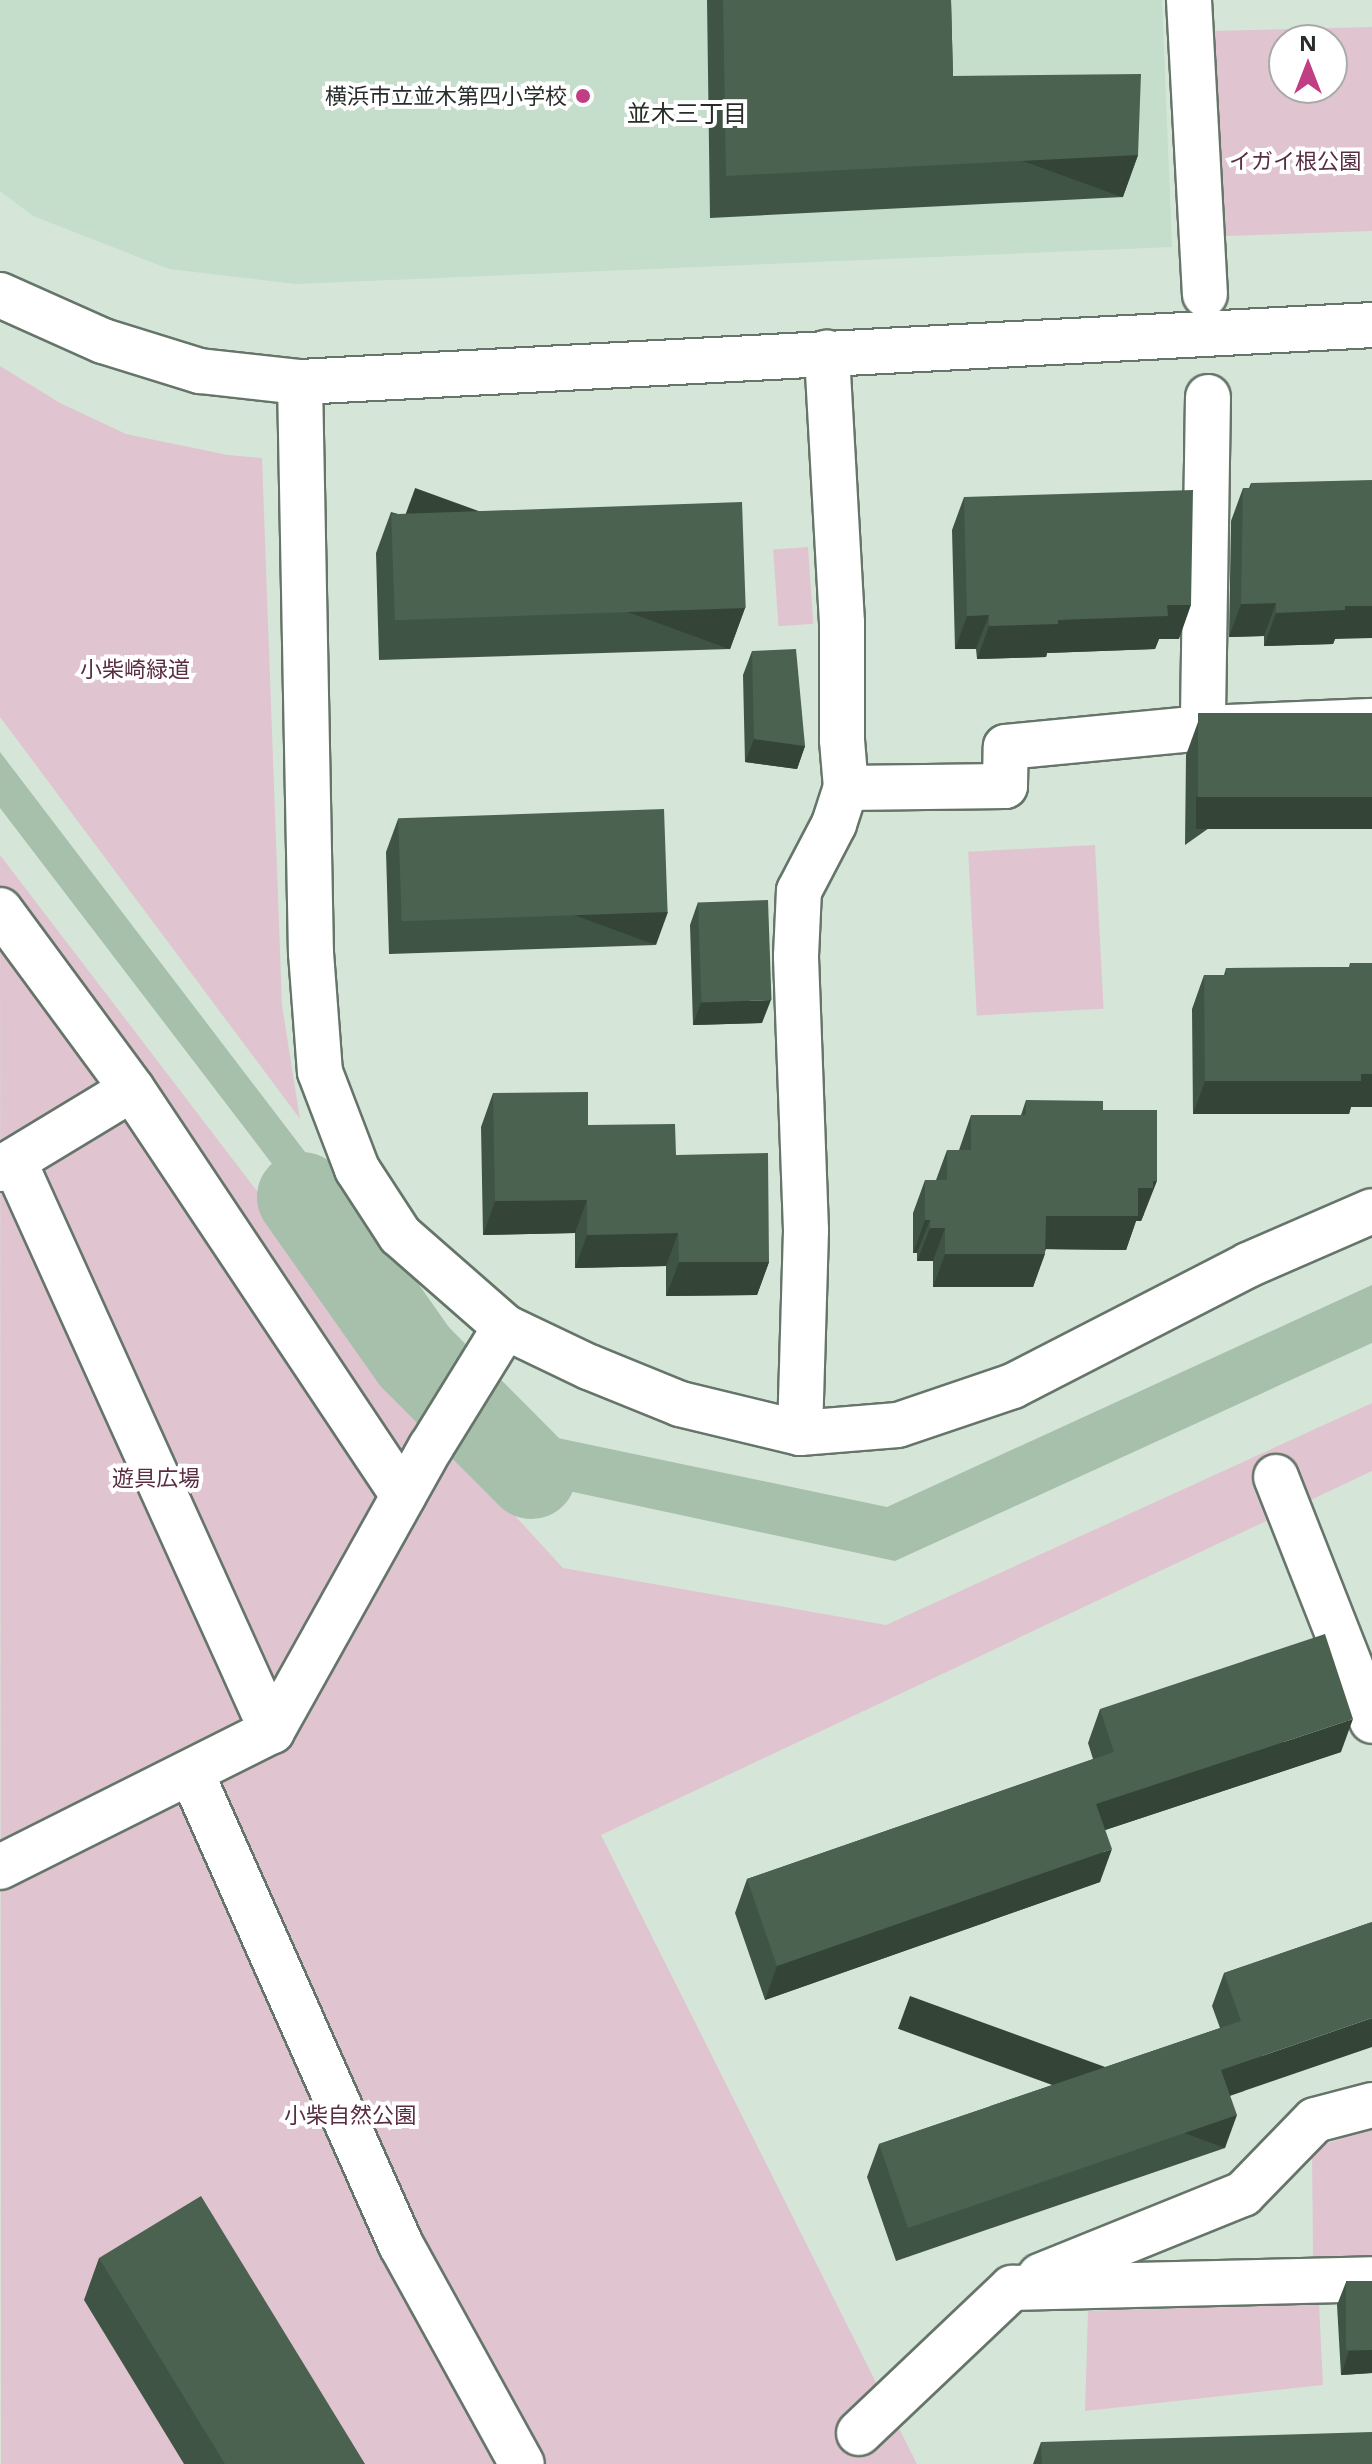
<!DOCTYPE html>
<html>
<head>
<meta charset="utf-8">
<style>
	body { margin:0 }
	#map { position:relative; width:1372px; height:2464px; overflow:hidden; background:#d5e6d8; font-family:"Open Sans","Noto Sans JP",sans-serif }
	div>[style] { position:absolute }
	.built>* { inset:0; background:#c5ddcb }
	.green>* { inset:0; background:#e0c5d0; transform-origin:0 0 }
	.water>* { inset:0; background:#a6c0ac }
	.river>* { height:90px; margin:-45px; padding:0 45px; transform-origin:45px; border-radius:45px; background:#a6c0ac }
	.roads { filter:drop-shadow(2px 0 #667569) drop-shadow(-2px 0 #667569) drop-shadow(0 2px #667569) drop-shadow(0 -2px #667569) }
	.minor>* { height:44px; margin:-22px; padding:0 22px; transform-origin:22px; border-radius:22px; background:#fff }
	.wall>* { inset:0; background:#405445 }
	.shaded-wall>* { inset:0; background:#344538; transform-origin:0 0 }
	.building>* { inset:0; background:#4b6250; transform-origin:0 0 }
	.dots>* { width:22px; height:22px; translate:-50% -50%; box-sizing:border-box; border:4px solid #fff; border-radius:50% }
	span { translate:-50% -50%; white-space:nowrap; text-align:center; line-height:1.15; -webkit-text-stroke:8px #fff; paint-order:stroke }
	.poi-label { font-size:22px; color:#272d28 }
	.right { translate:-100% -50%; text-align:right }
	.park-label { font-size:22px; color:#592d42 }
	.neighbourhood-label { font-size:24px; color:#272d28 }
	.north { position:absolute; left:1268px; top:24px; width:80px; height:80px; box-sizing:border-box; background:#fff; border:2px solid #a9aba9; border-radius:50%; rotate:0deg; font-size:22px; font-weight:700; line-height:32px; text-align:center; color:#272d28 }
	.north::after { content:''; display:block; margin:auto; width:28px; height:36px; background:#c13e84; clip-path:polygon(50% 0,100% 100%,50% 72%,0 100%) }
</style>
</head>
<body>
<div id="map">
	<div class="built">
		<i style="clip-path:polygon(0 0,1162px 0,1172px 247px,296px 284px,169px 269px,33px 216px,0 191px)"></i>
	</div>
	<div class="green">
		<i style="clip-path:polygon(evenodd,1372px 27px,1372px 231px,1226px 236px,1211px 31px,1372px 27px,1284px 40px,1332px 40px,1332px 88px,1284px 88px,1284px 40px)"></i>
		<i style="clip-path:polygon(0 366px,60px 403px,126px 434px,228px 455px,262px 458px,282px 1005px,300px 1119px,0 717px)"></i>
		<i style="left:808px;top:547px;width:77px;height:35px;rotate:86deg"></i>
		<i style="left:1095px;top:845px;width:164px;height:127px;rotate:87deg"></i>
		<i style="clip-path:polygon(0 855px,459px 1455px,563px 1568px,886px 1625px,1372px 1403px,1372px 1471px,601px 1835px,917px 2464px,1px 2464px)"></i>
		<i style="clip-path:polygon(1372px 2127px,1372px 2255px,1313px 2257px,1312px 2149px)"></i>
		<i style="clip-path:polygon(1319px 2303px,1323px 2385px,1085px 2411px,1088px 2311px)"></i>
	</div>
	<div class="water">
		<i style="clip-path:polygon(0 752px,453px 1346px,529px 1432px,887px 1507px,1372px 1285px,1372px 1343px,895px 1561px,536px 1484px,429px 1369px,0 808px)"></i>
	</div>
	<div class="river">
		<i style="left:302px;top:1197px;width:196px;rotate:54.8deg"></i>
		<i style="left:415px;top:1357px;width:165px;rotate:45.2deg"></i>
	</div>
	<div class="roads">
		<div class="minor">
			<i style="left:1189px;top:0;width:295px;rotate:86.9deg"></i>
			<i style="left:0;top:295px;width:113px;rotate:24.1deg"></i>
			<i style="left:103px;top:341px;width:102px;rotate:17.2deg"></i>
			<i style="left:200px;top:371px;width:101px;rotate:6.3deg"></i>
			<i style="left:300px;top:382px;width:1074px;rotate:-3.04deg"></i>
			<i style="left:300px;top:382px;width:571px;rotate:88.9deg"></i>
			<i style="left:311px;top:953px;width:119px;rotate:85.7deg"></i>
			<i style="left:320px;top:1072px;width:104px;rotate:69.1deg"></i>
			<i style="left:357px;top:1169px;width:79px;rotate:56.9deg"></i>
			<i style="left:400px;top:1235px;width:140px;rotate:41.2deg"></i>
			<i style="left:505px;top:1327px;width:93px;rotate:25.5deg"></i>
			<i style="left:589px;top:1367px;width:98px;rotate:22.1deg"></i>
			<i style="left:680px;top:1404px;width:123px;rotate:13.6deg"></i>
			<i style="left:800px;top:1433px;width:98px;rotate:-4.7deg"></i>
			<i style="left:898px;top:1425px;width:121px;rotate:-18.7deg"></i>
			<i style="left:1013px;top:1386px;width:264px;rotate:-27.2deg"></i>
			<i style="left:1248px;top:1265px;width:135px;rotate:-23.5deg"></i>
			<i style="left:1208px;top:397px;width:331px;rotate:90.9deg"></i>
			<i style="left:1203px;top:728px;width:169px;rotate:-2.4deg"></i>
			<i style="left:846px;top:788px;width:159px;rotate:-0.7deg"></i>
			<i style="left:1005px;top:786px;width:39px;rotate:-89deg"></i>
			<i style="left:1006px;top:747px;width:198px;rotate:-5.5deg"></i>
			<i style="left:0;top:910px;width:222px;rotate:53.6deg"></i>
			<i style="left:132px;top:1089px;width:489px;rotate:56.3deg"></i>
			<i style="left:14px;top:1161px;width:626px;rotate:65.65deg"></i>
			<i style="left:0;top:1169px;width:154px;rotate:-31.2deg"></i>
			<i style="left:800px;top:1433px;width:203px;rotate:-88.3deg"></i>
			<i style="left:806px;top:1230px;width:274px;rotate:-92.1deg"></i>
			<i style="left:796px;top:956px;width:65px;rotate:-87.4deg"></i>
			<i style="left:799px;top:891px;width:76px;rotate:-62.4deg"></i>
			<i style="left:834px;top:824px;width:38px;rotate:-72deg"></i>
			<i style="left:846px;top:788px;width:48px;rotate:-94.8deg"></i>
			<i style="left:842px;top:740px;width:117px;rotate:-90deg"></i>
			<i style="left:842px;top:623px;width:271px;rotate:-93.2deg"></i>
			<i style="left:1276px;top:1477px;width:262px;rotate:68.5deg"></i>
			<i style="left:191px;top:1772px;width:518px;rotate:66.06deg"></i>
			<i style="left:401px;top:2245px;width:250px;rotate:61.1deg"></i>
			<i style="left:0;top:1867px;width:304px;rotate:-26.6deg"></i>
			<i style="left:272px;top:1731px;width:325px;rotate:-60.8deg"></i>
			<i style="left:431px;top:1447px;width:141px;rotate:-58.3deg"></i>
			<i style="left:1040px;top:2276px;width:219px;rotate:-22deg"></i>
			<i style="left:1243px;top:2194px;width:103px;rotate:-45.8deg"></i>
			<i style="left:1315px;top:2120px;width:59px;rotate:-14.7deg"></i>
			<i style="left:859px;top:2433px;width:211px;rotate:-43.5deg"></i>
			<i style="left:1012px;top:2288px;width:360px;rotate:-1.4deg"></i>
		</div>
	</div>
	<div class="wall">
		<i style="clip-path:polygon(707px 0,951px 0,953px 76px,1138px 155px,1123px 197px,710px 218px)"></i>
		<i style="clip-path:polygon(1251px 483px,1335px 639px,1333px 644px,1264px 646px,1264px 636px,1229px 637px,1231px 521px,1243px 488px,1249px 488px)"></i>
		<i style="clip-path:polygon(964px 497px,1179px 639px,1159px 639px,1155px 649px,1047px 653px,1046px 657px,977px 659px,976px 649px,955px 649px,952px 530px)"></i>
		<i style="clip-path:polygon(391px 512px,745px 608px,730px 649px,379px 660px,376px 553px)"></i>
		<i style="clip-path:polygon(752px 651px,805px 746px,797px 769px,745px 762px,743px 675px)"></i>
		<i style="clip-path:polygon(1372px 713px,1185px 845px,1186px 755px,1198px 722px)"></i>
		<i style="clip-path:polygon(398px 819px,656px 945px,389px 954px,386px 852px)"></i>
		<i style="clip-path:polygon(698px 902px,762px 1023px,693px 1025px,690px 925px)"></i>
		<i style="clip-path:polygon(1350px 963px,1372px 1107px,1351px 1107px,1349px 1114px,1193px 1114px,1192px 1009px,1204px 975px,1224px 975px,1226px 968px,1349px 967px)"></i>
		<i style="clip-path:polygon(493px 1093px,676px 1155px,769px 1262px,757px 1295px,666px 1296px,666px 1266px,575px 1268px,575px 1233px,483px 1235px,481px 1127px)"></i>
		<i style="clip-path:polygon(1026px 1100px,1103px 1110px,1144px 1214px,1141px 1221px,1136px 1221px,1126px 1250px,1046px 1249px,1033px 1287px,933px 1287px,933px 1261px,917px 1261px,917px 1253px,913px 1253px,913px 1213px,925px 1180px,936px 1180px,947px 1150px,959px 1150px,971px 1115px,1021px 1115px)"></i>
		<i style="clip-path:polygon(1100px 1709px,1341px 1752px,1105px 1830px,1100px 1882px,765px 2000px,735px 1913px,747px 1879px,1093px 1759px,1088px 1743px)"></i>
		<i style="clip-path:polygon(1372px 1922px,1230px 2096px,1225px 2148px,896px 2261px,867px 2177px,879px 2144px,1220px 2028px,1212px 2006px,1224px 1973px)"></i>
		<i style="clip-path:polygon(99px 2258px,365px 2464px,184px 2464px,84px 2300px)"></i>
		<i style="clip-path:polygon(1372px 2281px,1372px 2373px,1341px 2375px,1337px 2305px,1346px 2282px)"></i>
		<i style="clip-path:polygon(1041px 2442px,1372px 2464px,1033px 2464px)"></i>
	</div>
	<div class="shaded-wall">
		<i style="left:1138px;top:155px;width:45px;height:413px;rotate:110deg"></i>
		<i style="clip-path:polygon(1276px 603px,1264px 636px,1229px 637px,1241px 604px)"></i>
		<i style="clip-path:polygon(1167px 605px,1191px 605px,1179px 639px,1159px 639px,1155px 649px,1047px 653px,1046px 657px,977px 659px,989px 626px,1058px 620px)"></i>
		<i style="clip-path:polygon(1345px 606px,1372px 606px,1372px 638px,1335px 639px,1333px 644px,1264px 646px,1276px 613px)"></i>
		<i style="left:745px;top:608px;width:44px;height:351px;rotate:110deg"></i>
		<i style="clip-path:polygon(989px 615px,976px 649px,955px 649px,967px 616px)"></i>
		<i style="clip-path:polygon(754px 739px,805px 746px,797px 769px,745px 762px)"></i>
		<i style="left:1372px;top:797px;width:32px;height:176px;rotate:90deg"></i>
		<i style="left:668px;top:912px;width:35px;height:266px;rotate:110deg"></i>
		<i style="clip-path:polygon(771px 1000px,762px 1023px,693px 1025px,701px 1002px)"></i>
		<i style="clip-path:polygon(1361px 1074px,1372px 1074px,1372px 1107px,1351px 1107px,1349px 1114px,1193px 1114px,1205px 1081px)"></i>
		<i style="clip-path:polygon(1153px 1181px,1157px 1181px,1144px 1214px,1141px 1221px,1136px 1221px,1126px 1250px,1034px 1249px,1046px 1216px,1138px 1188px)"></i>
		<i style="clip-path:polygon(587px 1200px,575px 1233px,483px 1235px,495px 1201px)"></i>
		<i style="clip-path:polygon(925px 1220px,930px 1220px,917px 1253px,913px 1253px)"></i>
		<i style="clip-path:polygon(930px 1228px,945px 1228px,933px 1261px,917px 1261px)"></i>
		<i style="clip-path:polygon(678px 1233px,666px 1266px,575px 1268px,587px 1235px)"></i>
		<i style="clip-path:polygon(945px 1254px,1045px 1254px,1033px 1287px,933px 1287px)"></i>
		<i style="clip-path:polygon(679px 1262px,769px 1262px,757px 1295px,666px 1296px)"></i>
		<i style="clip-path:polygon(1353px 1719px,1341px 1752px,1084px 1837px,1096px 1804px)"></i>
		<i style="clip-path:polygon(1112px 1849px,1100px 1882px,765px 2000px,777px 1966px)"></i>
		<i style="clip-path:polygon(1372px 2018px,1372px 2047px,1209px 2103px,1221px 2070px)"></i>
		<i style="left:1237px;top:2115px;width:35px;height:348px;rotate:110deg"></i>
		<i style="clip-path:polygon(1372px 2350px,1372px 2373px,1341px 2375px,1349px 2351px)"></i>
	</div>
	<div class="building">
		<i style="clip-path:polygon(723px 0,951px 0,953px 76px,1141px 74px,1138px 155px,726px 176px)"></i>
		<i style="clip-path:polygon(1372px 480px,1372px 606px,1345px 606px,1345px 610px,1276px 613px,1276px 603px,1241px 604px,1243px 488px,1251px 488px,1251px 483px)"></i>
		<i style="clip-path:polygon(1193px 490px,1191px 605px,1167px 605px,1168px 616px,1058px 620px,1058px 624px,989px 626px,989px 615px,967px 616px,964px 497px)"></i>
		<i style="left:742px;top:502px;width:106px;height:351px;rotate:88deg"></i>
		<i style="clip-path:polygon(796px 649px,805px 746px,754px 739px,752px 651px)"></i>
		<i style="left:1372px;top:713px;width:84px;height:174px;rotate:90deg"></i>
		<i style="left:664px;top:809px;width:103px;height:266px;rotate:88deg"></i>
		<i style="left:768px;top:900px;width:100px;height:70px;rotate:88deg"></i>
		<i style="clip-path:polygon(1350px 963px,1372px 963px,1372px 1074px,1361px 1074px,1361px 1081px,1205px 1081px,1204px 975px,1226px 975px,1226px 968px,1350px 967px)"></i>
		<i style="clip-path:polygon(588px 1092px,588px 1125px,675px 1124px,676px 1155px,768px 1153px,769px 1262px,679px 1262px,678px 1233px,587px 1235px,587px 1200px,495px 1201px,493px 1093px)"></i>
		<i style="clip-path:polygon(1026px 1100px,1103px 1101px,1103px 1110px,1157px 1110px,1157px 1181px,1153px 1181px,1153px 1188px,1138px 1188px,1138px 1216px,1046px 1216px,1045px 1254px,945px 1254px,945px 1228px,930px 1228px,930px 1220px,925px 1220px,925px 1180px,947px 1180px,947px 1150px,971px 1150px,971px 1115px,1026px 1115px)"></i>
		<i style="clip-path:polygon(1325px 1634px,1353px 1719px,1096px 1804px,1112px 1849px,777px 1966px,747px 1879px,1114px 1752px,1100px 1709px)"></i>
		<i style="clip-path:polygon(1372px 1922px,1372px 2018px,1221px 2070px,1237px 2115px,908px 2228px,879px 2144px,1241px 2021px,1224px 1973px)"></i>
		<i style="clip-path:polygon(201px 2196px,365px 2464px,225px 2464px,99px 2258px)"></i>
		<i style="left:1372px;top:2281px;width:69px;height:26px;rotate:90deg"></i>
		<i style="clip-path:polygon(1372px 2432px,1372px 2464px,1042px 2464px,1041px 2442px)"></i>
	</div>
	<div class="dots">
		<i style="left:583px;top:96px;background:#c13e84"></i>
	</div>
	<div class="poi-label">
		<span class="right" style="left:567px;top:96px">横浜市立並木第四小学校</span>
	</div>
	<div class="park-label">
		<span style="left:1295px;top:161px">イガイ根公園</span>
		<span style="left:135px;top:669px">小柴崎緑道</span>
		<span style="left:156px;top:1478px">遊具広場</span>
		<span style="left:350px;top:2115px">小柴自然公園</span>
	</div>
	<div class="neighbourhood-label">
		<span style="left:687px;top:113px">並木三丁目</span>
	</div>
	<div class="north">N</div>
</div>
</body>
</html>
